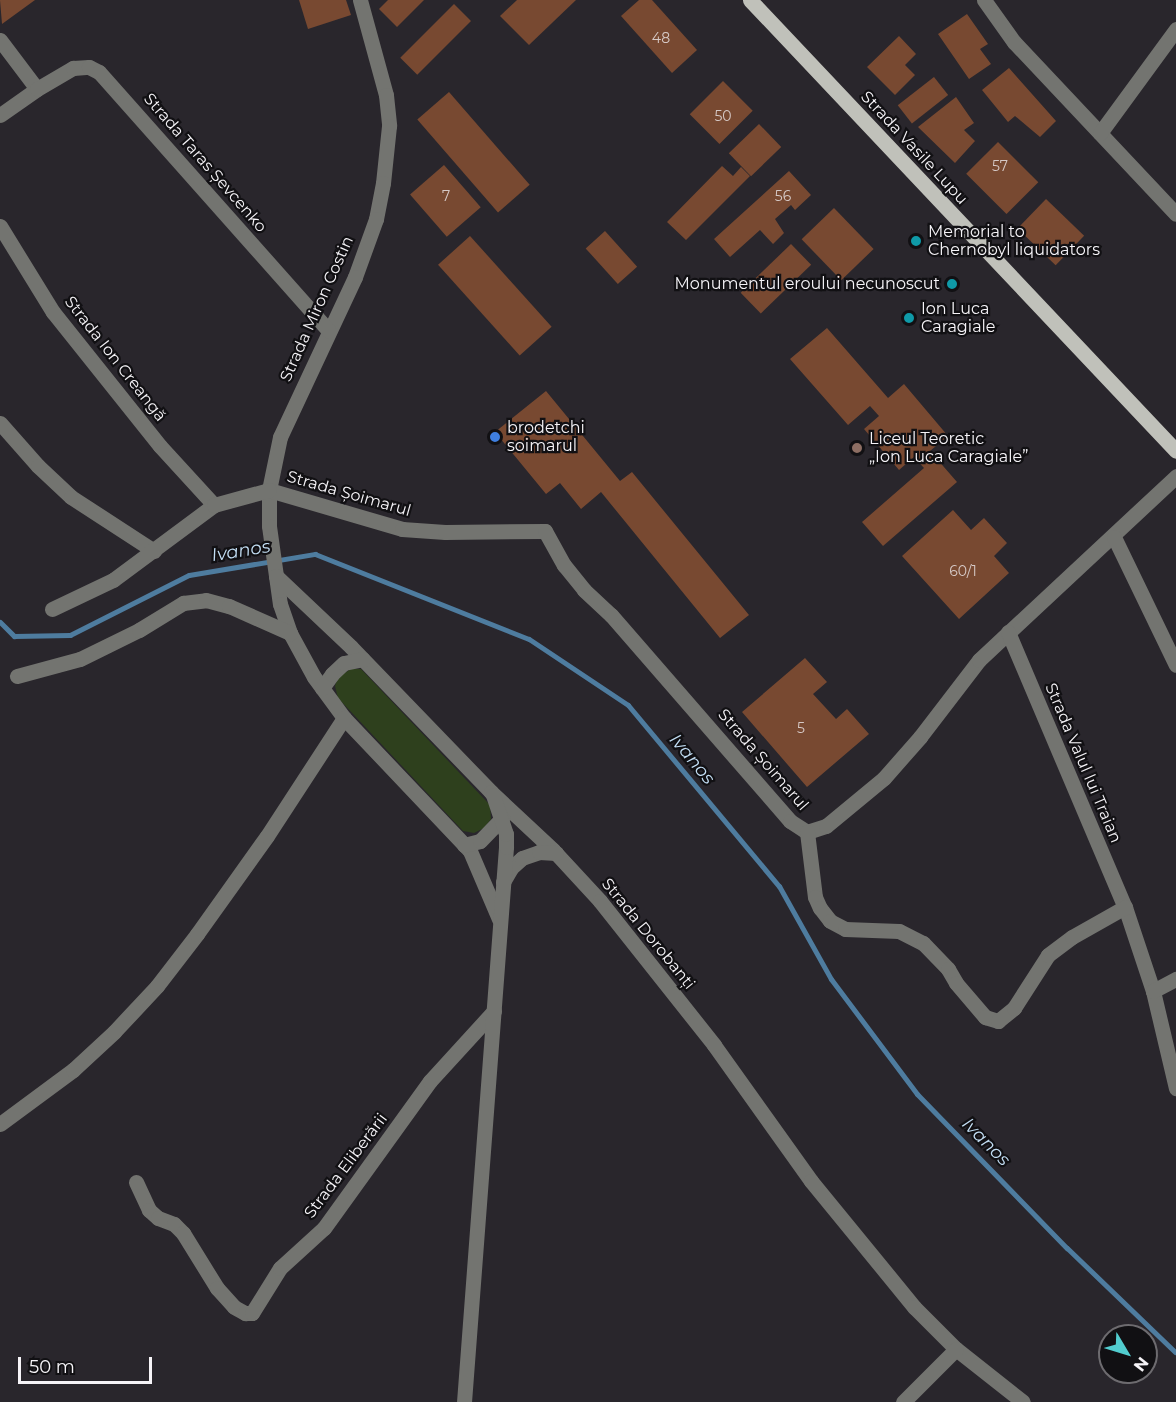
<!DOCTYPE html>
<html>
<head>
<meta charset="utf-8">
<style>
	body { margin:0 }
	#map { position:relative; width:1176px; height:1402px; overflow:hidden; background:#29262c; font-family:Montserrat,sans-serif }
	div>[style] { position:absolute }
	.green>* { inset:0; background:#2e401d }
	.stream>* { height:5px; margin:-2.5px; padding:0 2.5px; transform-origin:2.5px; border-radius:2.5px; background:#4e7c9f }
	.building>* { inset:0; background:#784931; transform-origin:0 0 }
	.minor>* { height:15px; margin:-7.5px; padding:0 7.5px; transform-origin:7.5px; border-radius:7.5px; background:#737470 }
	.major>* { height:15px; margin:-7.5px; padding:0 7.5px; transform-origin:7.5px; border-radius:7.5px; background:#c0c1ba }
	.dots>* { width:16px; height:16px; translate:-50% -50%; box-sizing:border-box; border:3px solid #111013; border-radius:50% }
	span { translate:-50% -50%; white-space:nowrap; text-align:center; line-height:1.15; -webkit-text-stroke:4.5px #111013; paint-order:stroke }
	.number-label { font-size:14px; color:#d6c9c6 }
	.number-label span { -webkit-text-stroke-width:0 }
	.street-label { font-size:16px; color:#f6f4f8 }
	.poi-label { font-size:16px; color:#f6f4f8 }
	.left { translate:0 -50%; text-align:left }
	.right { translate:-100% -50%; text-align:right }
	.water-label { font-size:18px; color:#c3def4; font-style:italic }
	.north { position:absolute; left:1098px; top:1324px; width:60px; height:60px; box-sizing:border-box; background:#111013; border:2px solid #6d6b6f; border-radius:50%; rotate:128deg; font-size:16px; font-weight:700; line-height:24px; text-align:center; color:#f6f4f8 }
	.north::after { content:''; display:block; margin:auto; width:21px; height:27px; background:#52cdcf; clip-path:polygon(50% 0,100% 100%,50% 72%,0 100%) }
	.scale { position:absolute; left:18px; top:1357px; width:134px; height:27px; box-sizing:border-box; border:3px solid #f6f4f8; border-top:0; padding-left:8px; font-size:18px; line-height:21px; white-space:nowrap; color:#f6f4f8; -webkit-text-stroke:4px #111013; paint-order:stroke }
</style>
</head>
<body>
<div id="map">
	<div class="green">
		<i style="clip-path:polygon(351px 669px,361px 669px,490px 805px,491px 819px,484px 828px,474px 833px,463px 831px,338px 698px,335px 686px,338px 677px)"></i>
	</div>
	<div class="stream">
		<i style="left:0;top:622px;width:20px;rotate:45deg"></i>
		<i style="left:14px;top:636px;width:56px;rotate:-1deg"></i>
		<i style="left:70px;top:635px;width:133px;rotate:-26.8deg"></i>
		<i style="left:189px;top:575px;width:128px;rotate:-9.5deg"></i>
		<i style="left:315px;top:554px;width:230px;rotate:21.7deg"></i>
		<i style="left:529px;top:639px;width:119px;rotate:33.7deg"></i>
		<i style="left:628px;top:705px;width:236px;rotate:50.2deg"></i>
		<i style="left:779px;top:886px;width:107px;rotate:60.8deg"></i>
		<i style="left:831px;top:979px;width:144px;rotate:53.2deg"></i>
		<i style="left:917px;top:1094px;width:215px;rotate:45.8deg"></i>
		<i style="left:1067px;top:1248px;width:150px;rotate:43.9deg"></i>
	</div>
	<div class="building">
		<i style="clip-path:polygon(0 0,35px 0,2px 24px)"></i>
		<i style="clip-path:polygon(299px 0,346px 0,351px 15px,308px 29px)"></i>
		<i style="clip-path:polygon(388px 0,424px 0,397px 27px,379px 9px)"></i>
		<i style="clip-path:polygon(517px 0,576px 0,529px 45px,500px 16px)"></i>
		<i style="clip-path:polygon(639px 0,652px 0,697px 50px,672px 73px,621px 16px)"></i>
		<i style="left:454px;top:4px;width:24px;height:76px;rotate:45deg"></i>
		<i style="clip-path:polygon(967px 14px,988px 44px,980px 49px,991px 64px,969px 79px,938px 34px)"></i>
		<i style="clip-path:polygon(899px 36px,916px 54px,905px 65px,915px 75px,895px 95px,867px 67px)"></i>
		<i style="clip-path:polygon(1009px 68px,1056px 121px,1040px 137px,1015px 116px,1008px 122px,982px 90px)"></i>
		<i style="left:934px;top:77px;width:23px;height:46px;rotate:52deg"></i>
		<i style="left:723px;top:81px;width:42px;height:47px;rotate:45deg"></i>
		<i style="left:449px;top:92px;width:123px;height:42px;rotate:49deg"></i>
		<i style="clip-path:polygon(956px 97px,974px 123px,964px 130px,975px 141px,955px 163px,918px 127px)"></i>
		<i style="left:759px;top:124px;width:32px;height:42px;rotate:46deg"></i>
		<i style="left:998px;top:142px;width:57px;height:45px;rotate:45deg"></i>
		<i style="left:444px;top:165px;width:56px;height:45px;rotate:49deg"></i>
		<i style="clip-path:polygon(722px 166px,733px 176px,741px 167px,750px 176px,686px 240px,667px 222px)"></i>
		<i style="clip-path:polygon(789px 171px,811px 195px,795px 210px,791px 205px,775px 219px,784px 233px,773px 244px,760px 230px,730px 257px,714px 239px)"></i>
		<i style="left:1046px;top:199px;width:53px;height:41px;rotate:44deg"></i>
		<i style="left:834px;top:208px;width:57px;height:45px;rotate:46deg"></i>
		<i style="left:605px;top:231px;width:48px;height:26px;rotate:48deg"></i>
		<i style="left:470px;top:236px;width:122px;height:43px;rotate:48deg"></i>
		<i style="left:791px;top:244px;width:29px;height:70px;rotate:46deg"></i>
		<i style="clip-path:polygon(827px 328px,888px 398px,904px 384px,948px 436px,930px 451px,957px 482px,883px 546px,862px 522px,924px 468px,914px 457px,899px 470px,864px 429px,879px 416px,870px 406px,848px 425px,790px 359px)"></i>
		<i style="clip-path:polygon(546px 391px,620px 481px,632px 472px,749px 615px,720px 638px,601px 492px,581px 509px,560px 483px,546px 494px,495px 432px)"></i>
		<i style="clip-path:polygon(953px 510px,971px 530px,984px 518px,1007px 543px,994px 556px,1009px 573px,959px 619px,902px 556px)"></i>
		<i style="clip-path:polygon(805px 658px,827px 682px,813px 694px,836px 719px,847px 709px,869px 734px,807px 787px,742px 712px)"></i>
	</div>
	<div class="minor">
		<i style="left:360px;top:0;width:98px;rotate:74.7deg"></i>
		<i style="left:386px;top:95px;width:31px;rotate:84deg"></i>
		<i style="left:389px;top:126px;width:57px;rotate:96deg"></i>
		<i style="left:383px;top:183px;width:37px;rotate:101deg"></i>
		<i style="left:376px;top:219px;width:62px;rotate:109.9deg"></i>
		<i style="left:355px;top:277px;width:177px;rotate:115.1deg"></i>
		<i style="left:280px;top:437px;width:54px;rotate:101.7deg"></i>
		<i style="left:269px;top:490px;width:36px;rotate:90deg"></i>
		<i style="left:269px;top:526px;width:50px;rotate:82deg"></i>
		<i style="left:276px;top:576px;width:28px;rotate:82deg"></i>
		<i style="left:280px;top:604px;width:31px;rotate:71deg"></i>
		<i style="left:290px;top:633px;width:50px;rotate:61.4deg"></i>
		<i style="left:314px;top:677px;width:51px;rotate:53.8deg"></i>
		<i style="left:344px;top:718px;width:183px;rotate:46.5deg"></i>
		<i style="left:470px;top:851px;width:74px;rotate:66.9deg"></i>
		<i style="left:984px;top:0;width:52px;rotate:54.5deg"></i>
		<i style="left:1014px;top:42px;width:236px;rotate:46.7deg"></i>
		<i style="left:0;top:40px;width:61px;rotate:52.9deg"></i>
		<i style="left:37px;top:89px;width:45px;rotate:144.9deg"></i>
		<i style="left:37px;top:89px;width:42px;rotate:-30.3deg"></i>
		<i style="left:73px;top:68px;width:16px;rotate:-4deg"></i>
		<i style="left:89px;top:67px;width:11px;rotate:27deg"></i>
		<i style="left:99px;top:72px;width:346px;rotate:48.4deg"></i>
		<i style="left:1100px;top:133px;width:129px;rotate:-53.8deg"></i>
		<i style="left:0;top:226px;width:101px;rotate:58.4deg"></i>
		<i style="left:53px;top:312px;width:171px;rotate:51.4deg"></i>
		<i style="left:160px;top:446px;width:80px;rotate:47.5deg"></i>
		<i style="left:0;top:423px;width:57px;rotate:48.5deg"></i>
		<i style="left:38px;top:466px;width:45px;rotate:43.2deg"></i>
		<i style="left:71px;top:497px;width:99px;rotate:33deg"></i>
		<i style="left:269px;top:490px;width:139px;rotate:16.3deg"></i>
		<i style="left:402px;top:529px;width:43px;rotate:4deg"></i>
		<i style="left:445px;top:532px;width:100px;rotate:-0.6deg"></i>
		<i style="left:545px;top:531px;width:39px;rotate:61deg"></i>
		<i style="left:564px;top:565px;width:32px;rotate:51deg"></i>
		<i style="left:584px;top:590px;width:37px;rotate:43deg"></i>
		<i style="left:611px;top:615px;width:273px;rotate:49deg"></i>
		<i style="left:790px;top:821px;width:20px;rotate:33deg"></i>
		<i style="left:807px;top:832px;width:20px;rotate:-18deg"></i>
		<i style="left:826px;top:826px;width:75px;rotate:-39.6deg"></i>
		<i style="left:884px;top:778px;width:55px;rotate:-48.7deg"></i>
		<i style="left:920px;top:737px;width:97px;rotate:-52.5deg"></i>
		<i style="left:979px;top:660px;width:270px;rotate:-43deg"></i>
		<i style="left:1114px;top:537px;width:142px;rotate:64.2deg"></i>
		<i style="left:276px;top:576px;width:103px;rotate:43.4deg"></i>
		<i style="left:351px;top:647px;width:202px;rotate:46deg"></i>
		<i style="left:491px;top:792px;width:85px;rotate:43.1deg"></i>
		<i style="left:553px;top:850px;width:69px;rotate:47.3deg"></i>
		<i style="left:600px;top:901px;width:184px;rotate:51.6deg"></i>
		<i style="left:714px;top:1045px;width:167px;rotate:54.5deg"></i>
		<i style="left:811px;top:1181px;width:163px;rotate:50.7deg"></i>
		<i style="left:914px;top:1307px;width:59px;rotate:45deg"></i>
		<i style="left:956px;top:1349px;width:85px;rotate:38.3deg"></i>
		<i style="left:52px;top:609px;width:68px;rotate:-25.4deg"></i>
		<i style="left:113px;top:580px;width:126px;rotate:-36.6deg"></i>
		<i style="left:214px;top:505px;width:57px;rotate:-15.3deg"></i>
		<i style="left:1008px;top:632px;width:299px;rotate:67deg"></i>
		<i style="left:1125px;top:907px;width:89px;rotate:71.6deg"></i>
		<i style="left:1153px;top:991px;width:100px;rotate:76.7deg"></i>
		<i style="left:17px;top:676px;width:65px;rotate:-15.1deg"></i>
		<i style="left:80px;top:659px;width:66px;rotate:-26.2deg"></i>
		<i style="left:139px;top:630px;width:52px;rotate:-31.5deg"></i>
		<i style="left:183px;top:603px;width:23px;rotate:-7deg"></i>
		<i style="left:206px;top:600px;width:24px;rotate:15deg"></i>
		<i style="left:229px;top:606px;width:67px;rotate:23.9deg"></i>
		<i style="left:322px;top:688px;width:17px;rotate:-54deg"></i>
		<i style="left:332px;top:674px;width:16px;rotate:-43deg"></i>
		<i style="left:344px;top:663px;width:19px;rotate:-12deg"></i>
		<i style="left:807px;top:832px;width:65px;rotate:83deg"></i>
		<i style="left:815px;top:897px;width:12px;rotate:66deg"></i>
		<i style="left:820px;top:908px;width:16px;rotate:52deg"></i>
		<i style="left:830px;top:921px;width:17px;rotate:28deg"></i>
		<i style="left:845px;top:929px;width:54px;rotate:2.1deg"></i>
		<i style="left:899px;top:931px;width:27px;rotate:27deg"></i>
		<i style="left:923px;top:943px;width:36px;rotate:46deg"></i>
		<i style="left:948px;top:969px;width:16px;rotate:60deg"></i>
		<i style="left:956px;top:983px;width:45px;rotate:49.5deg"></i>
		<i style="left:985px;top:1017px;width:14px;rotate:17deg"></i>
		<i style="left:998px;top:1021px;width:21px;rotate:-39deg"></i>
		<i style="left:1014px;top:1008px;width:63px;rotate:-57.3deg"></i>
		<i style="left:1048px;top:955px;width:30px;rotate:-37deg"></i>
		<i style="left:1072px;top:937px;width:61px;rotate:-29.5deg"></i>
		<i style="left:464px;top:845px;width:16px;rotate:-14deg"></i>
		<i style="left:480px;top:841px;width:32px;rotate:-46deg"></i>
		<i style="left:503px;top:882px;width:16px;rotate:-60deg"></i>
		<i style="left:511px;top:868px;width:15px;rotate:-42deg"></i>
		<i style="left:522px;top:858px;width:18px;rotate:-19deg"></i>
		<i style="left:539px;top:852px;width:17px;rotate:3deg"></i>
		<i style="left:1153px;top:991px;width:26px;rotate:-28deg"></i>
		<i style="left:0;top:1124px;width:91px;rotate:-36.5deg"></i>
		<i style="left:73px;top:1070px;width:56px;rotate:-42.8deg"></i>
		<i style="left:114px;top:1032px;width:63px;rotate:-46.9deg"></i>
		<i style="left:157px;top:986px;width:66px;rotate:-52.4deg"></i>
		<i style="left:197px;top:934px;width:120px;rotate:-54.5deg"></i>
		<i style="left:267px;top:836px;width:141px;rotate:-56.9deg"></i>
		<i style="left:136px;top:1182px;width:31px;rotate:65deg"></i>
		<i style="left:149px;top:1210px;width:12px;rotate:42deg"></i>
		<i style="left:158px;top:1218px;width:17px;rotate:21deg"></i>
		<i style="left:174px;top:1224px;width:13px;rotate:45deg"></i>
		<i style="left:183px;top:1233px;width:65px;rotate:58.3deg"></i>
		<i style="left:217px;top:1288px;width:25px;rotate:48deg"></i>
		<i style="left:234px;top:1307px;width:13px;rotate:29deg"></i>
		<i style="left:245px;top:1313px;width:7px"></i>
		<i style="left:252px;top:1313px;width:53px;rotate:-58.1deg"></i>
		<i style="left:280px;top:1268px;width:59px;rotate:-42.3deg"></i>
		<i style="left:324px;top:1228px;width:181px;rotate:-54.2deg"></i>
		<i style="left:430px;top:1081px;width:95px;rotate:-47.6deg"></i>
		<i style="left:464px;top:1402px;width:557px;rotate:-85.67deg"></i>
		<i style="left:506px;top:847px;width:13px;rotate:-90deg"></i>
		<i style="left:506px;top:834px;width:41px;rotate:-108.4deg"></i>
		<i style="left:903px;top:1402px;width:75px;rotate:-45deg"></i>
	</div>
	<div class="major">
		<i style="left:750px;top:0;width:620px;rotate:46.63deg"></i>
	</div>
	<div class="dots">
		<i style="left:916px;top:241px;background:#0f9aa8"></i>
		<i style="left:952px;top:284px;background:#0f9aa8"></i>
		<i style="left:909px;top:318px;background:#0f9aa8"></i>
		<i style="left:495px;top:437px;background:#3f7fe0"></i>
		<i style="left:857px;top:448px;background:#8d6e63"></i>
	</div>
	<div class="number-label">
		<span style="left:661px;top:38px">48</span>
		<span style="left:723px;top:116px">50</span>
		<span style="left:1000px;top:166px">57</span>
		<span style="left:446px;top:196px">7</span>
		<span style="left:783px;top:196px">56</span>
		<span style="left:963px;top:571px">60/1</span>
		<span style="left:801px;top:728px">5</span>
	</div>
	<div class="street-label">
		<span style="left:914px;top:148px;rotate:47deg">Strada Vasile Lupu</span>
		<span style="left:205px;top:163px;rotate:49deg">Strada Taras Șevcenko</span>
		<span style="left:317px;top:309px;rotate:-66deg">Strada Miron Costin</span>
		<span style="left:115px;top:359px;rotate:52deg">Strada Ion Creangă</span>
		<span style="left:349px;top:494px;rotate:16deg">Strada Șoimarul</span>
		<span style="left:763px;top:760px;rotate:49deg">Strada Șoimarul</span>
		<span style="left:1083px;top:763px;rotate:67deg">Strada Valul lui Traian</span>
		<span style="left:648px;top:934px;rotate:51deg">Strada Dorobanți</span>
		<span style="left:346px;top:1166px;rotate:-53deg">Strada Eliberării</span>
	</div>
	<div class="poi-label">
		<span class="left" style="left:928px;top:241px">Memorial to<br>Chernobyl liquidators</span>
		<span class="right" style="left:940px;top:284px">Monumentul eroului necunoscut</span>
		<span class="left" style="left:921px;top:318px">Ion Luca<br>Caragiale</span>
		<span class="left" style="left:507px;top:437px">brodetchi<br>soimarul</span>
		<span class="left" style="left:869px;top:448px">Liceul Teoretic<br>„Ion Luca Caragiale”</span>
	</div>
	<div class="water-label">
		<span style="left:241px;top:551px;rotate:-9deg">Ivanos</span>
		<span style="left:692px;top:759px;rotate:50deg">Ivanos</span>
		<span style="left:986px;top:1142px;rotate:45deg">Ivanos</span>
	</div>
	<div class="north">N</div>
	<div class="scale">50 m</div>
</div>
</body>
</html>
